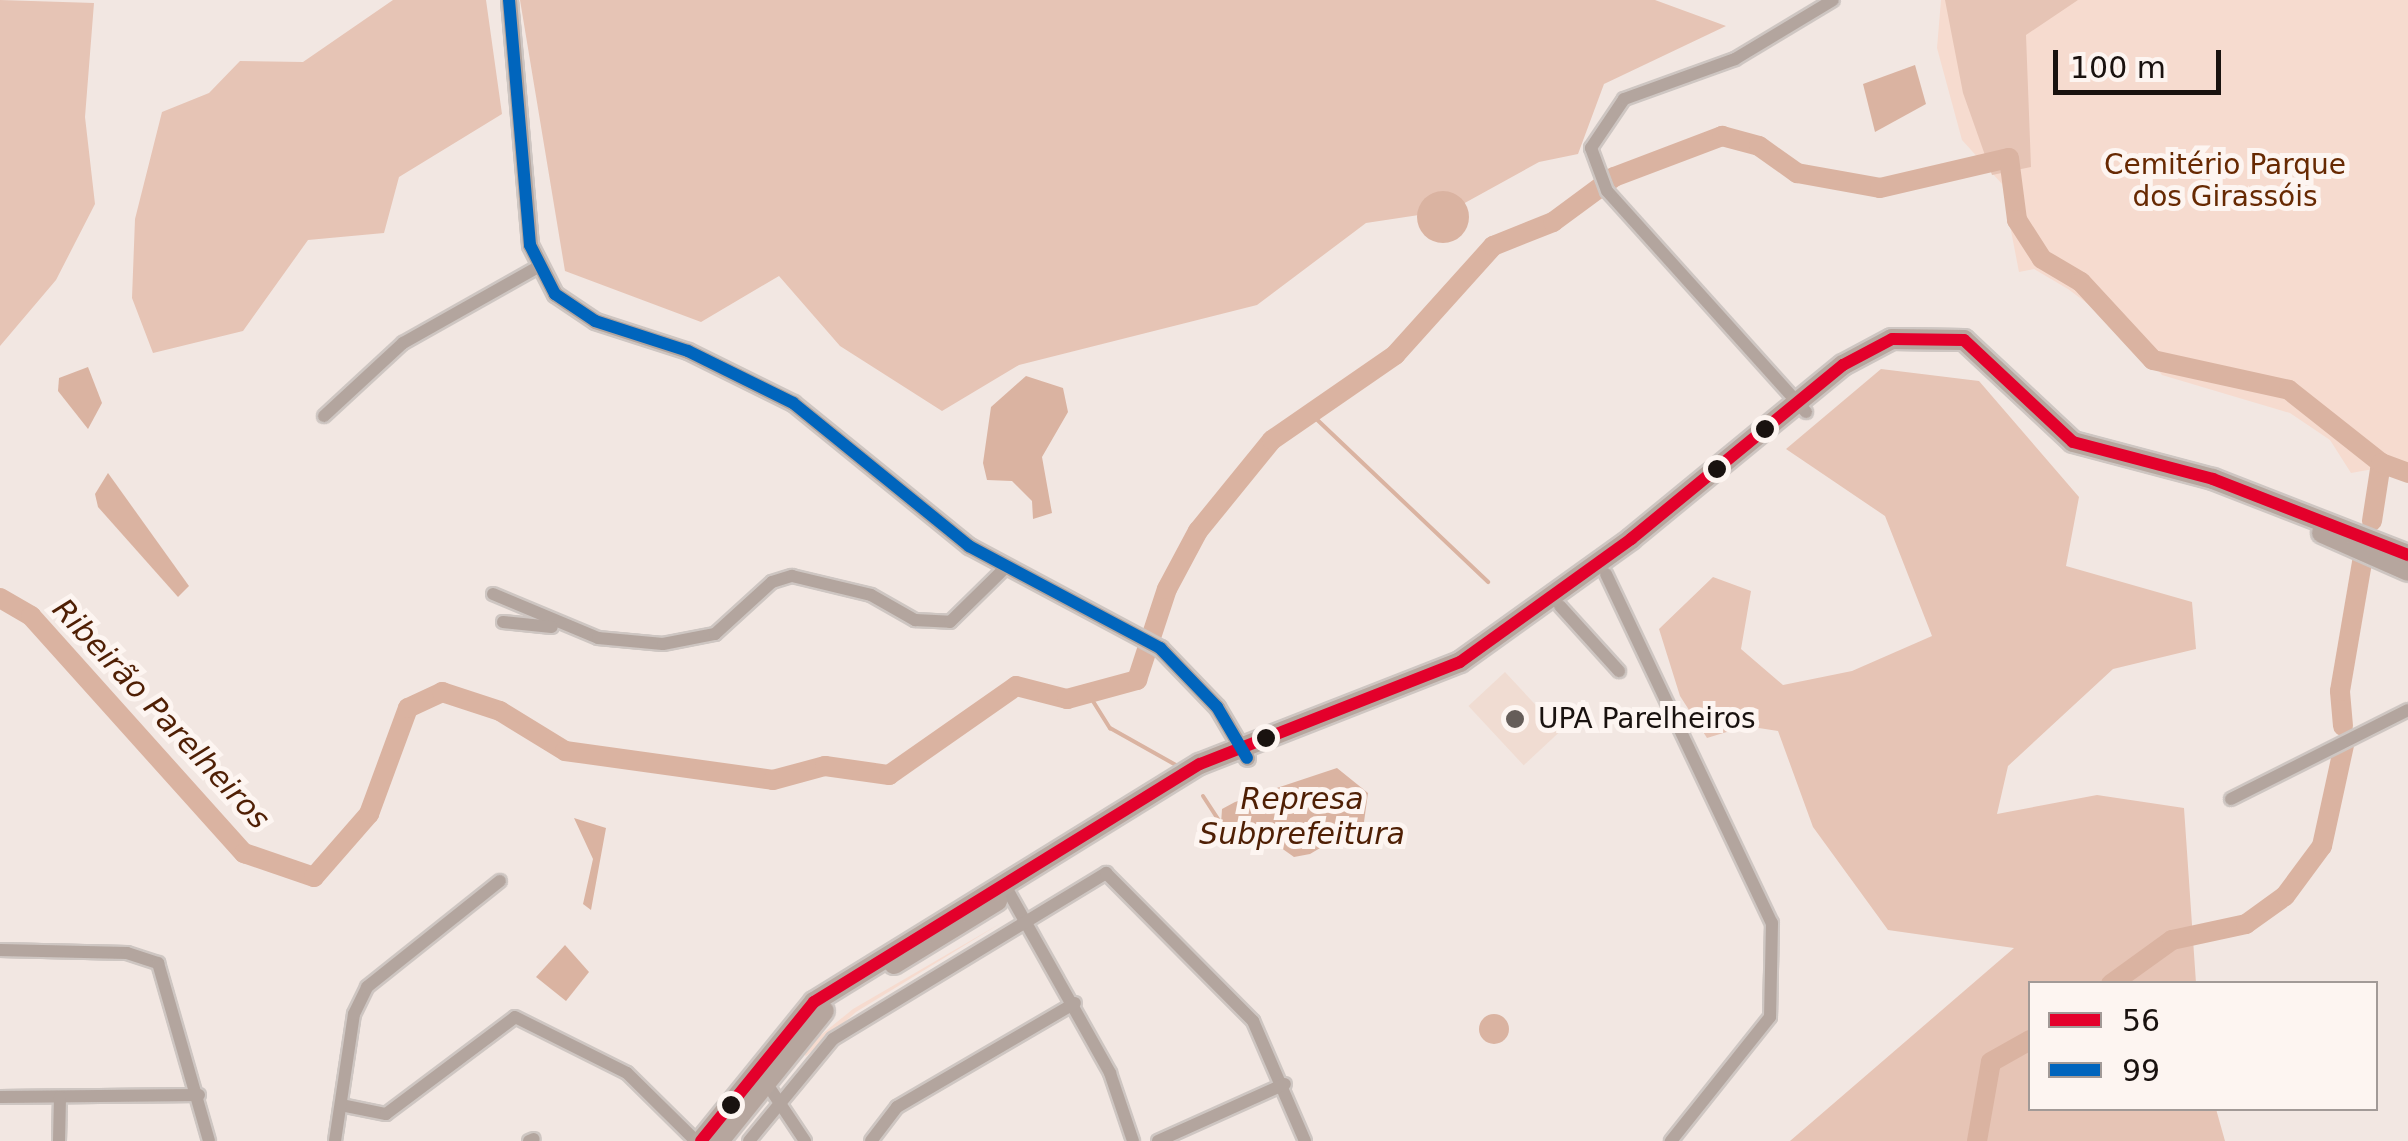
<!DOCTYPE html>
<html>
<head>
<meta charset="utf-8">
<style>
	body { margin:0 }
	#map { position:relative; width:2408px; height:1141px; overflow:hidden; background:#f2e7e2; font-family:"DejaVu Sans",sans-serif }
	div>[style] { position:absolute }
	.built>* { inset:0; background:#f0dcd2; transform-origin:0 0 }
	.green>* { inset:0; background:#f6dbcf }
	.forest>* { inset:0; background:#e6c4b5 }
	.water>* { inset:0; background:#dab3a1 }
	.round { border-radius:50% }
	.stream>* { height:4px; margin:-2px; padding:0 2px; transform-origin:2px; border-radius:2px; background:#dab3a1 }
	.river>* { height:20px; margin:-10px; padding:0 10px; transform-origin:10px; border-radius:10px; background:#dab3a1 }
	.roads { filter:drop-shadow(2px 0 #cec6c2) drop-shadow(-2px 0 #cec6c2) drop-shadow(0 2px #cec6c2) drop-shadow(0 -2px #cec6c2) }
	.minor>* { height:12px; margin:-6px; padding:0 6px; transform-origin:6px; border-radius:6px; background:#b3a59e }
	.tertiary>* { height:15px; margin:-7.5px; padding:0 7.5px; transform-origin:7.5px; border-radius:7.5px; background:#b3a59e }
	.primary>* { height:20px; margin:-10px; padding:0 10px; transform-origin:10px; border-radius:10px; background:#b6a69e }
	.bus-1>* { height:12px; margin:-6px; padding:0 6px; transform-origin:6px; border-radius:6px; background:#e4002b }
	.bus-2>* { height:12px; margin:-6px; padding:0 6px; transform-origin:6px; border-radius:6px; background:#0065bd }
	.dots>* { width:28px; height:28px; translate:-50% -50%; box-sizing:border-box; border:5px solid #fdf5f1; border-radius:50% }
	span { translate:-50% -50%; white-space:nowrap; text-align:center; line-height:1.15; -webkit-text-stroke:10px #fdf5f1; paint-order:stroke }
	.park-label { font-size:28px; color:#672902 }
	.poi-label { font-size:28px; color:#19120f }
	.left { translate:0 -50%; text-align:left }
	.water-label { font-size:30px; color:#4f1f04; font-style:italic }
	.legend { position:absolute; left:2028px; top:981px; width:350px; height:130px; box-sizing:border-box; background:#fdf5f1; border:2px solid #a29a97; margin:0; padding:12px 18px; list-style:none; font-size:30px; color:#19120f }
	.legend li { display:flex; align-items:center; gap:20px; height:50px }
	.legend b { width:50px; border:2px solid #a29a97 }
	.scale { position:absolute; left:2053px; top:50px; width:168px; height:45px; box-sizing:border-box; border:5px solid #19120f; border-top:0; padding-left:12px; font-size:30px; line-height:35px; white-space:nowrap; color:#19120f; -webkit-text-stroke:8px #fdf5f1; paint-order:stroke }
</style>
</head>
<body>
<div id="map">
	<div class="built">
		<i style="left:1505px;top:672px;width:81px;height:50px;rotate:47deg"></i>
	</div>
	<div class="green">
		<i style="clip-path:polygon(1941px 0,2408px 0,2408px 480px,2379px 468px,2351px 473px,2330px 440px,2290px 413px,2162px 375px,2131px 336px,2068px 289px,2034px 269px,2019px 272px,2002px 184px,1962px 140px,1937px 48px)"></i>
		<i style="clip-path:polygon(1001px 923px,856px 1012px,806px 1056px,800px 1052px,853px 1009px)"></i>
	</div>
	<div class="forest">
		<i style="clip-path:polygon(0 0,94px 3px,85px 117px,95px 204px,56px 280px,0 346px)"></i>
		<i style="clip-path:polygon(393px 0,486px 0,502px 114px,399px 177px,384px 233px,308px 240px,243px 331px,153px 353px,132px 298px,135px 219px,162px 112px,209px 93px,240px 61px,303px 62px)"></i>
		<i style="clip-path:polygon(520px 0,1655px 0,1726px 26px,1604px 84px,1578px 154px,1539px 162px,1452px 210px,1366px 223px,1257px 305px,1019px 365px,942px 411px,840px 346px,779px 276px,701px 322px,565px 271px)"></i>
		<i style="clip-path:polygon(1945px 0,2078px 0,2026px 35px,2031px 167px,1992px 175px,1963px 93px)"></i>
		<i style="clip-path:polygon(1881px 369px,1979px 381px,2079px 497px,2066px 566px,2192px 602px,2196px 649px,2113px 669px,2008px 766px,1997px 814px,2097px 795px,2184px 808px,2196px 983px,2030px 984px,2030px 1108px,2216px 1109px,2225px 1141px,1790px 1141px,2014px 948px,1888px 930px,1813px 827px,1778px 731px,1746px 726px,1707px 738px,1680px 696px,1659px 629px,1713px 577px,1751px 591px,1741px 649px,1783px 685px,1852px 671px,1932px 636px,1885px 516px,1786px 449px)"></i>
	</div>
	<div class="water">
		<i style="clip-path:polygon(1915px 65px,1926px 104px,1875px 132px,1863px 84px)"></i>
		<i class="round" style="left:1417px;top:191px;width:52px;height:52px"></i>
		<i style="clip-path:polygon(88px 367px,102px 403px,88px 429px,58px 391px,59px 378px)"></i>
		<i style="clip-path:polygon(1026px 376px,1063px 388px,1068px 412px,1042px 457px,1052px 513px,1033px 519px,1032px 501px,1012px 481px,987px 480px,983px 463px,991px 407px)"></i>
		<i style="clip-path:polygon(108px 473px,189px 586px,178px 597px,98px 507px,95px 494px)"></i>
		<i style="clip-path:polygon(1337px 768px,1368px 793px,1364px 822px,1310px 854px,1294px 857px,1253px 828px,1221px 824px,1222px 809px,1235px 802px)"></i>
		<i style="clip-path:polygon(574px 818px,606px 828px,591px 910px,583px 904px,593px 859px)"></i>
		<i style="clip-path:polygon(565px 945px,589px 972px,566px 1001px,536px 977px)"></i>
		<i class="round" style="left:1479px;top:1014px;width:30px;height:30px"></i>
	</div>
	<div class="stream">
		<i style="left:1309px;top:412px;width:247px;rotate:43.5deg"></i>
		<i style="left:1091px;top:698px;width:36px;rotate:58deg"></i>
		<i style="left:1110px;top:728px;width:76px;rotate:29.3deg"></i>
		<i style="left:1203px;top:796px;width:33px;rotate:57deg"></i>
	</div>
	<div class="river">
		<i style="left:2372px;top:521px;width:59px;rotate:-81.2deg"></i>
		<i style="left:0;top:598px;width:36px;rotate:30deg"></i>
		<i style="left:31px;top:616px;width:319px;rotate:48.1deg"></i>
		<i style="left:244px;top:853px;width:74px;rotate:18.9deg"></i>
		<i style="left:314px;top:877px;width:84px;rotate:-48.9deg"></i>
		<i style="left:369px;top:814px;width:113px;rotate:-69.8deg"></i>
		<i style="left:408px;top:708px;width:38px;rotate:-25deg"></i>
		<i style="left:442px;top:692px;width:61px;rotate:18.1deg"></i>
		<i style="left:500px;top:711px;width:76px;rotate:31.6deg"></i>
		<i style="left:565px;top:751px;width:210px;rotate:7.9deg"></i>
		<i style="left:773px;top:780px;width:54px;rotate:-15.1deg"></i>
		<i style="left:825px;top:766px;width:65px;rotate:8deg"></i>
		<i style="left:889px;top:775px;width:155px;rotate:-35deg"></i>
		<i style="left:1016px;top:686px;width:53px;rotate:14.3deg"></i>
		<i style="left:1067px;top:699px;width:73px;rotate:-15.2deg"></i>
		<i style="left:1137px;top:680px;width:96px;rotate:-71.8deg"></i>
		<i style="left:1167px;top:589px;width:66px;rotate:-61.9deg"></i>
		<i style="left:1198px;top:531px;width:117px;rotate:-50.9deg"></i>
		<i style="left:1272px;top:440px;width:150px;rotate:-34.6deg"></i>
		<i style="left:1395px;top:355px;width:147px;rotate:-48deg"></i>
		<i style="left:1493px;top:246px;width:65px;rotate:-21.8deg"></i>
		<i style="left:1553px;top:222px;width:76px;rotate:-36.4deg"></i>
		<i style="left:1614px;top:177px;width:116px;rotate:-20.8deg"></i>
		<i style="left:1722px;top:136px;width:38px;rotate:15deg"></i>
		<i style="left:1759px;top:146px;width:47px;rotate:35.4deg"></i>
		<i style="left:1797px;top:173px;width:84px;rotate:10.2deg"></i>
		<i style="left:1880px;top:188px;width:132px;rotate:-13.1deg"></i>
		<i style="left:2009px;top:158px;width:63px;rotate:82.6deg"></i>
		<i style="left:2017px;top:220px;width:46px;rotate:57.3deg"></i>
		<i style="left:2042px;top:259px;width:45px;rotate:30.5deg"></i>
		<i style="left:2081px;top:282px;width:106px;rotate:47.3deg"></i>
		<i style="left:2153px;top:360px;width:139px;rotate:12.4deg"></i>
		<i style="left:2289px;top:390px;width:117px;rotate:38.4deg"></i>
		<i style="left:2381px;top:463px;width:29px;rotate:20deg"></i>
		<i style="left:2343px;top:726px;width:35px;rotate:-95deg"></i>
		<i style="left:2340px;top:691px;width:136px;rotate:-80.3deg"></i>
		<i style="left:2111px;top:984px;width:75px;rotate:-35.8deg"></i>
		<i style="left:2172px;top:940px;width:76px;rotate:-12.2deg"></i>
		<i style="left:2246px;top:924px;width:48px;rotate:-35.7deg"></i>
		<i style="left:2285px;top:896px;width:62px;rotate:-53.5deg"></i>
		<i style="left:2322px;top:846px;width:103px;rotate:-77.7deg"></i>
		<i style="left:1977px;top:1141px;width:80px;rotate:-80deg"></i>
		<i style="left:1991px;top:1062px;width:45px;rotate:-29.4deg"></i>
	</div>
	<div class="roads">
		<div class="minor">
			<i style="left:1806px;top:412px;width:297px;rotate:-132deg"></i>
			<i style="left:1607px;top:191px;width:46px;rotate:-110.4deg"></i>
			<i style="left:1591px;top:148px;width:59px;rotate:-56deg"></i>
			<i style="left:1624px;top:99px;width:118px;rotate:-19.8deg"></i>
			<i style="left:1735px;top:59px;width:114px;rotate:-31deg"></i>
			<i style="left:324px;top:416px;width:108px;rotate:-42.7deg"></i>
			<i style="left:403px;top:343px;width:153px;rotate:-29.4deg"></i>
			<i style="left:1606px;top:574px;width:386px;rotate:64.6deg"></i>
			<i style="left:1772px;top:923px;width:94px;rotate:91.2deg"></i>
			<i style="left:1770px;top:1017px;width:159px;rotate:128.6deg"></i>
			<i style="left:493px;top:594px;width:114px;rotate:22.7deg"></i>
			<i style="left:598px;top:638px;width:65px;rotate:5.3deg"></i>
			<i style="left:663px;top:644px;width:53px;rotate:-10.9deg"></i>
			<i style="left:715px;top:634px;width:77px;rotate:-42.4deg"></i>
			<i style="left:772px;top:582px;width:21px;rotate:-17deg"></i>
			<i style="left:792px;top:576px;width:81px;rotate:13.5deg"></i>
			<i style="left:871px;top:595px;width:51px;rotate:29.6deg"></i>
			<i style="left:915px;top:620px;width:35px;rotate:3deg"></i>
			<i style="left:950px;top:622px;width:77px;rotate:-44.5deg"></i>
			<i style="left:1560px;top:606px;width:88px;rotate:47.8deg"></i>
			<i style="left:503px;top:622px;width:49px;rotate:5.8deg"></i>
			<i style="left:2231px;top:799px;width:198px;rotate:-26.7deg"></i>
			<i style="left:1003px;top:882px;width:219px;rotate:60.7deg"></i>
			<i style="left:1110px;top:1073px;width:72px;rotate:71.3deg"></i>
			<i style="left:0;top:950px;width:127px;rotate:1.4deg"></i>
			<i style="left:127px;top:953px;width:33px;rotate:18deg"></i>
			<i style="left:158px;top:963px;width:185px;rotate:74deg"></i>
			<i style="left:763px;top:1078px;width:76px;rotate:56.3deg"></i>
			<i style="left:0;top:1097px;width:199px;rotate:-0.6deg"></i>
			<i style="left:341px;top:1105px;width:46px;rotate:11.3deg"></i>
			<i style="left:386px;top:1114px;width:161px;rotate:-36.9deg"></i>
			<i style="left:515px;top:1017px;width:125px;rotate:26.6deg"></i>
			<i style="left:627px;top:1073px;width:97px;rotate:44.6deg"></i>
			<i style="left:59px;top:1141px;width:44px;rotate:-88.7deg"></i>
			<i style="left:335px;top:1141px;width:128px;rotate:-81.5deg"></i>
			<i style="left:354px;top:1014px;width:30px;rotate:-64deg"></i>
			<i style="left:367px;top:987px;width:170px;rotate:-38.6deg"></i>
			<i style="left:529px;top:1141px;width:5px;rotate:-22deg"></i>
			<i style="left:749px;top:1141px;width:132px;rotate:-50.5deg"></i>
			<i style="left:833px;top:1039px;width:320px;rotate:-31.3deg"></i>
			<i style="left:1106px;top:873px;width:209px;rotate:45.2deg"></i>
			<i style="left:1253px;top:1021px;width:131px;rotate:66.6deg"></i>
			<i style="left:871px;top:1141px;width:43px;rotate:-52.6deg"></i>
			<i style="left:897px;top:1107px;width:206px;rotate:-30.3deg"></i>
			<i style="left:1158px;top:1141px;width:139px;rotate:-24.2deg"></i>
		</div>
		<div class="tertiary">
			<i style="left:509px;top:0;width:246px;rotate:85.1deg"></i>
			<i style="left:530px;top:245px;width:55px;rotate:63deg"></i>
			<i style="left:555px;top:294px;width:48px;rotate:34deg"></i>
			<i style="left:595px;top:321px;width:98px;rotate:17.9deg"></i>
			<i style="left:688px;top:351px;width:117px;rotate:26.3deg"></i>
			<i style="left:793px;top:403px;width:227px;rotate:39.1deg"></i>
			<i style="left:969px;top:546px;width:217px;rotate:28.1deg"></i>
			<i style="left:1160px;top:648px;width:82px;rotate:46deg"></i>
			<i style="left:1217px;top:707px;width:59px;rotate:59.5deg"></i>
		</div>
		<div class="primary">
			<i style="left:2322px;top:533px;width:94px;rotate:23.8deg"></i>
			<i style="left:894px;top:964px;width:121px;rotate:-31.5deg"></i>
			<i style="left:701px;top:1141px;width:179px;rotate:-50.9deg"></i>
			<i style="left:814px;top:1002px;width:453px;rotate:-31.7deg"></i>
			<i style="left:1200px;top:764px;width:279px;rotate:-21.4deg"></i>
			<i style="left:1460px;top:662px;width:211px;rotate:-35.7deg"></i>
			<i style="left:1631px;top:539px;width:274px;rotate:-39.4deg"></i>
			<i style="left:1843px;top:365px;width:55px;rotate:-28deg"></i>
			<i style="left:1892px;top:339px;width:72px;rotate:0.8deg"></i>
			<i style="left:1964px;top:340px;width:149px;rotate:43.1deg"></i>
			<i style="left:2073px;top:442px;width:145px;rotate:14.8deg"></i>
			<i style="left:2213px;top:479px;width:209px;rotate:21.3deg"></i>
			<i style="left:719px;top:1141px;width:167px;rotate:-51.1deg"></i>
		</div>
	</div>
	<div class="bus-1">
		<i style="left:701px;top:1141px;width:179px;rotate:-50.9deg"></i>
		<i style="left:814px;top:1002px;width:453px;rotate:-31.7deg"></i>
		<i style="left:1200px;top:764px;width:279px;rotate:-21.4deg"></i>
		<i style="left:1460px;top:662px;width:211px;rotate:-35.7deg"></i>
		<i style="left:1631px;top:539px;width:274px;rotate:-39.4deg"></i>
		<i style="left:1843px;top:365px;width:55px;rotate:-28deg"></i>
		<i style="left:1892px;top:339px;width:72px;rotate:0.8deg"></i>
		<i style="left:1964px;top:340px;width:149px;rotate:43.1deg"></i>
		<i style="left:2073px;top:442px;width:145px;rotate:14.8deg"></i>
		<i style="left:2213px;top:479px;width:209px;rotate:21.3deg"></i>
	</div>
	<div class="bus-2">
		<i style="left:509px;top:0;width:246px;rotate:85.1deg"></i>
		<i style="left:530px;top:245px;width:55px;rotate:63deg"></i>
		<i style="left:555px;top:294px;width:48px;rotate:34deg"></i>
		<i style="left:595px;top:321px;width:98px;rotate:17.9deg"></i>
		<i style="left:688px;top:351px;width:117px;rotate:26.3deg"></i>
		<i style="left:793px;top:403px;width:227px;rotate:39.1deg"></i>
		<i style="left:969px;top:546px;width:217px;rotate:28.1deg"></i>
		<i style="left:1160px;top:648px;width:82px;rotate:46deg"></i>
		<i style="left:1217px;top:707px;width:59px;rotate:59.5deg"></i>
	</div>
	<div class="dots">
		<i style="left:1765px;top:429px;background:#19120f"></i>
		<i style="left:1717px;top:469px;background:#19120f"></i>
		<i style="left:1515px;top:719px;background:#655d59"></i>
		<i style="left:1266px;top:738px;background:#19120f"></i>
		<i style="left:731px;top:1105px;background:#19120f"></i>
	</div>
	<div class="park-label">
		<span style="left:2225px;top:181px">Cemitério Parque<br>dos Girassóis</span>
	</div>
	<div class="poi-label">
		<span class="left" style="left:1538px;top:719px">UPA Parelheiros</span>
	</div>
	<div class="water-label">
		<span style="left:161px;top:714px;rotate:47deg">Ribeirão Parelheiros</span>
		<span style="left:1302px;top:816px">Represa<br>Subprefeitura</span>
	</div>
	<ul class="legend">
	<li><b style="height:12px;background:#e4002b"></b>56</li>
	<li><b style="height:12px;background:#0065bd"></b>99</li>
	</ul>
	<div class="scale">100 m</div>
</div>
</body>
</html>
